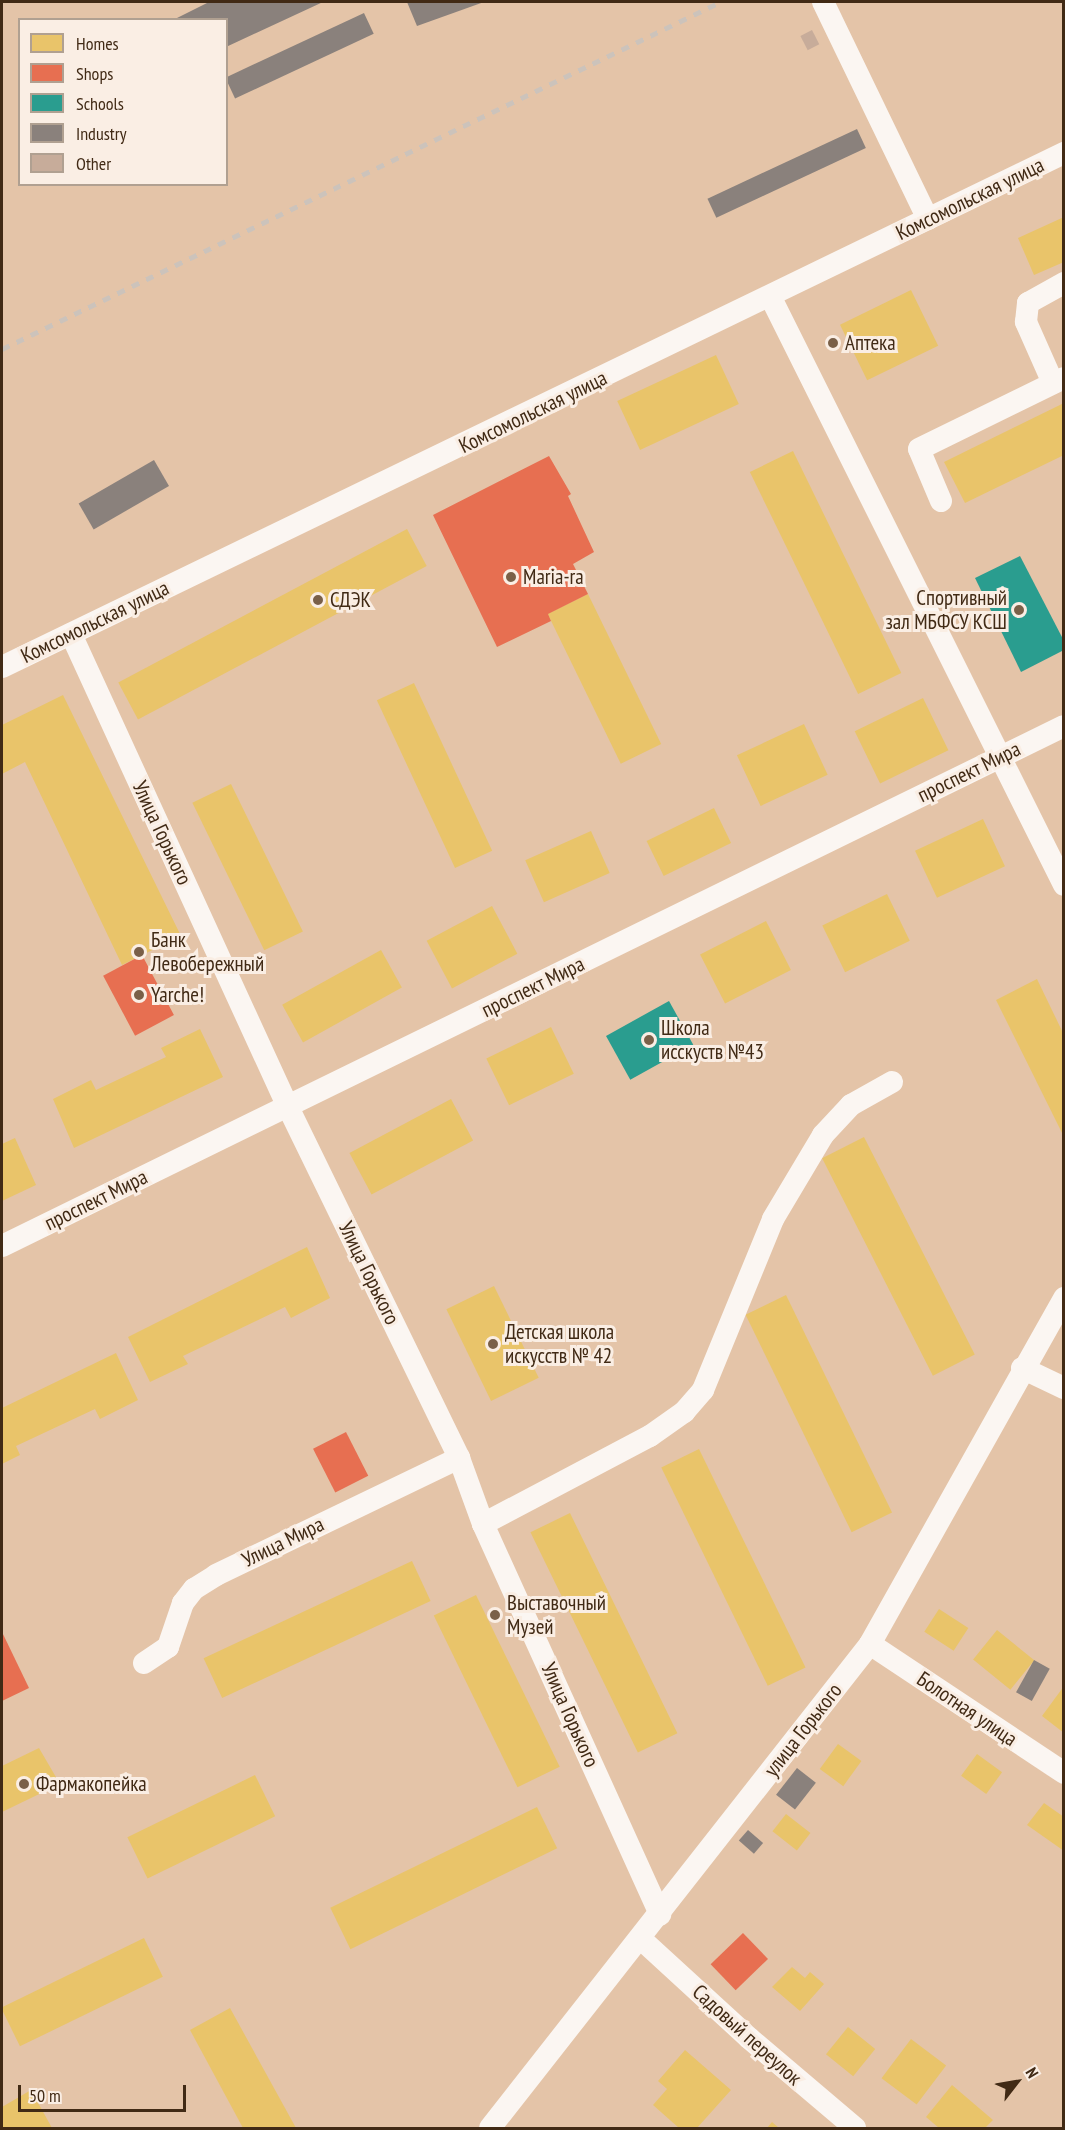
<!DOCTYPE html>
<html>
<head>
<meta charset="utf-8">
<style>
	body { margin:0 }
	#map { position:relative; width:1065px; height:2130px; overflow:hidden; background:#e4c4a8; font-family:"PT Sans Narrow",sans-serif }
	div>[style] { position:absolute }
	.homes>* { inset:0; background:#e9c46a; transform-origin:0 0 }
	.shops>* { inset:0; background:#e76f51; transform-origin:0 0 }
	.schools>* { inset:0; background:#2a9d8f; transform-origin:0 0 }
	.industry>* { inset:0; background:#8a817c; transform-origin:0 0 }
	.building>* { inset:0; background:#c7ac9a; transform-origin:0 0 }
	.minor>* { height:22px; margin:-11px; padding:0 11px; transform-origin:11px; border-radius:11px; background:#fbf6f2 }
	.rail>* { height:4.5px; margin-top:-2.25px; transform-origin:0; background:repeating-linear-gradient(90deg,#ccc3bb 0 8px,transparent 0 16px) }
	.dots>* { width:16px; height:16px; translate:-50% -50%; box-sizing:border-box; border:3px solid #faeee4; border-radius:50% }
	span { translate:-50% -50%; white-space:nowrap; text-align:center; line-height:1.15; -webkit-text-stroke:6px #faeee4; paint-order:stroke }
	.street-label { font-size:21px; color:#412a15 }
	.poi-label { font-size:21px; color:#412a15 }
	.left { translate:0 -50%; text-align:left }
	.right { translate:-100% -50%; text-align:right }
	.frame { position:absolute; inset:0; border:3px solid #412a15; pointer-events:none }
	.legend { position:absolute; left:18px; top:18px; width:210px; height:168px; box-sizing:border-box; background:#faeee4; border:2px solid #b0a091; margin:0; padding:8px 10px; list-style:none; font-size:18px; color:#412a15 }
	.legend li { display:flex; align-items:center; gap:12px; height:30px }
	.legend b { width:30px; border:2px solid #b0a091 }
	.north { position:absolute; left:987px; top:2052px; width:60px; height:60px; -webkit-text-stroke:4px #faeee4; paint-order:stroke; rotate:59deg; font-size:16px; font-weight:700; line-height:24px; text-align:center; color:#412a15 }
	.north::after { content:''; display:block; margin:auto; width:21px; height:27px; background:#412a15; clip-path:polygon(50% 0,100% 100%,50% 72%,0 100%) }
	.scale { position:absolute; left:18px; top:2085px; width:168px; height:27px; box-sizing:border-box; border:3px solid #412a15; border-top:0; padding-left:8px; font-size:18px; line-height:21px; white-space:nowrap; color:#412a15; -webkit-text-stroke:4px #faeee4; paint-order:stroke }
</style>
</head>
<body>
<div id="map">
	<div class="homes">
		<i style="clip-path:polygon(1064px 217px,1064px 262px,1034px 275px,1018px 238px)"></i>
		<i style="left:911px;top:290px;width:62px;height:79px;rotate:64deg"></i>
		<i style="left:716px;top:355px;width:54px;height:109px;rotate:65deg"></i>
		<i style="clip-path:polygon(1064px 403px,1064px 455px,965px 503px,944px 462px)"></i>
		<i style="left:793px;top:451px;width:247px;height:48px;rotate:64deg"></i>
		<i style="left:407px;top:529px;width:42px;height:327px;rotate:62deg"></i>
		<i style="left:588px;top:594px;width:167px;height:45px;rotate:64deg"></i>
		<i style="left:414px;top:683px;width:185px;height:41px;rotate:65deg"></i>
		<i style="clip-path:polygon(63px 695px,181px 936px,122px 965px,25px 762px,2px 774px,2px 725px)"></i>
		<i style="left:923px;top:698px;width:58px;height:76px;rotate:64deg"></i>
		<i style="left:804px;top:724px;width:56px;height:74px;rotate:65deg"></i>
		<i style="left:231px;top:784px;width:164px;height:43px;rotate:64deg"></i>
		<i style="left:714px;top:808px;width:39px;height:75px;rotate:64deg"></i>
		<i style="left:983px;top:819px;width:52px;height:75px;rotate:65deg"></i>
		<i style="left:591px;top:831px;width:46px;height:72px;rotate:66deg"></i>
		<i style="left:887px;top:894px;width:52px;height:72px;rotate:64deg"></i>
		<i style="left:492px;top:906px;width:54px;height:74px;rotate:62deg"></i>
		<i style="left:766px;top:921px;width:55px;height:74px;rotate:63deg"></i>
		<i style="left:381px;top:950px;width:43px;height:113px;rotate:61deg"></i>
		<i style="clip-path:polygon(1037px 979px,1064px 1035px,1064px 1137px,996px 1000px)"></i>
		<i style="left:551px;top:1027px;width:52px;height:72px;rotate:64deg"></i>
		<i style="clip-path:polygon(200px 1029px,223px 1077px,74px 1148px,53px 1099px,91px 1080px,96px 1090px,166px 1057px,161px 1048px)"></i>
		<i style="left:451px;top:1099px;width:47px;height:115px;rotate:62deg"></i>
		<i style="left:864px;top:1137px;width:244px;height:47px;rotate:63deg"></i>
		<i style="clip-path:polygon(15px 1138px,36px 1185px,2px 1201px,2px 1144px)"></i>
		<i style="clip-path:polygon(307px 1247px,330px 1298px,291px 1318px,285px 1307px,183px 1356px,188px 1364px,150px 1382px,128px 1337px)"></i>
		<i style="left:494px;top:1286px;width:102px;height:53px;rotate:64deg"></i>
		<i style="left:786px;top:1295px;width:242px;height:45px;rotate:64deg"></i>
		<i style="clip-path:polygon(116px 1353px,138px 1400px,100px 1419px,95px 1409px,16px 1446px,20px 1455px,2px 1464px,2px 1408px)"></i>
		<i style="left:699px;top:1449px;width:243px;height:42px;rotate:64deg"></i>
		<i style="left:570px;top:1513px;width:245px;height:44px;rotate:64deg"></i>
		<i style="left:412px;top:1561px;width:44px;height:230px;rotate:65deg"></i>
		<i style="left:476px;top:1595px;width:191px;height:47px;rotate:64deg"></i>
		<i style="left:939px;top:1609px;width:35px;height:27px;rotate:33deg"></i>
		<i style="left:997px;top:1630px;width:48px;height:38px;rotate:39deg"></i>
		<i style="clip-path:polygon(1064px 1686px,1064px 1733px,1042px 1716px)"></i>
		<i style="left:838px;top:1744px;width:29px;height:31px;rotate:36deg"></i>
		<i style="clip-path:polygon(39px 1748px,60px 1784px,2px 1812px,2px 1766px)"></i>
		<i style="left:977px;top:1754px;width:31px;height:27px;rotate:36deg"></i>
		<i style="left:255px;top:1775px;width:46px;height:142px;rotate:64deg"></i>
		<i style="clip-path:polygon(1044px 1803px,1064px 1817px,1064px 1851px,1027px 1825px)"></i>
		<i style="left:537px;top:1807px;width:46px;height:230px;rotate:64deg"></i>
		<i style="left:786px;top:1814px;width:31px;height:22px;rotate:38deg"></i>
		<i style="left:144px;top:1938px;width:43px;height:159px;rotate:64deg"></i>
		<i style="clip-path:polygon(792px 1967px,805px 1978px,810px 1972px,824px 1984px,800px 2011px,772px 1987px)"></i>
		<i style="clip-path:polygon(230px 2008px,296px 2128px,243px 2128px,190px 2030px)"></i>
		<i style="left:848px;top:2027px;width:35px;height:35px;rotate:39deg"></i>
		<i style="left:911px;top:2039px;width:44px;height:49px;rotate:37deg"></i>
		<i style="clip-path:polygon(685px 2050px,731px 2090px,697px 2128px,679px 2128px,653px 2105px,667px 2089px,658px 2081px)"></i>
		<i style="clip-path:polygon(952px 2085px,993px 2120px,985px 2128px,939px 2128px,926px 2117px)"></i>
		<i style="clip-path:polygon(31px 2090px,52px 2128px,2px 2128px,2px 2107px)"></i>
		<i style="clip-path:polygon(772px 2122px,779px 2128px,767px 2128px)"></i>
	</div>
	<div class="shops">
		<i style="clip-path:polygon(549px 456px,571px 494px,568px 496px,594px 552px,573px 564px,588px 594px,548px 614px,551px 621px,497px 647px,433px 515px)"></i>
		<i style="left:142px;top:955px;width:68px;height:44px;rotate:62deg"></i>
		<i style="left:346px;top:1432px;width:49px;height:37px;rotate:63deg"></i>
		<i style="clip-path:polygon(2px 1632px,29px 1688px,2px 1701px)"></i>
		<i style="left:743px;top:1933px;width:36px;height:45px;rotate:46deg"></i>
	</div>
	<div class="schools">
		<i style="clip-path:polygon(1020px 556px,1064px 641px,1064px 650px,1021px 672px,975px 578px)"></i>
		<i style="left:669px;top:1001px;width:50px;height:72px;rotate:61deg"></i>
	</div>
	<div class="industry">
		<i style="clip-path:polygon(209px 2px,323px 2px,226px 47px,226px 20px,173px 20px)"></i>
		<i style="clip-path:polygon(407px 2px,484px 2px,417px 26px)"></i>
		<i style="left:364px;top:13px;width:23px;height:153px;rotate:65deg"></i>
		<i style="left:857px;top:129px;width:21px;height:165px;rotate:65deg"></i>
		<i style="left:154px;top:460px;width:30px;height:87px;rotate:60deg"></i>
		<i style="left:1034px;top:1660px;width:18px;height:37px;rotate:29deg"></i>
		<i style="left:797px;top:1768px;width:24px;height:34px;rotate:38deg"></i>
		<i style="left:748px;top:1830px;width:20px;height:14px;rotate:41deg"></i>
	</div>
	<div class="building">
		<i style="left:812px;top:30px;width:16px;height:13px;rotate:63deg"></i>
	</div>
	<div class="minor">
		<i style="left:823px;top:2px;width:241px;rotate:64.2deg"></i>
		<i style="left:771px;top:298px;width:656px;rotate:63.47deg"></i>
		<i style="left:1053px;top:383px;width:67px;rotate:-113.9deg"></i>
		<i style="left:1026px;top:322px;width:19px;rotate:-84deg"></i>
		<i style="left:1028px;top:303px;width:41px;rotate:-29.1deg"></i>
		<i style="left:941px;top:501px;width:56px;rotate:-112.9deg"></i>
		<i style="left:919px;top:449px;width:161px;rotate:-26.1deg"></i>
		<i style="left:71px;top:634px;width:520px;rotate:65.36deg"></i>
		<i style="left:288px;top:1107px;width:390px;rotate:64deg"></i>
		<i style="left:459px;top:1458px;width:70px;rotate:70deg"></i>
		<i style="left:483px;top:1524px;width:429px;rotate:65.6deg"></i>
		<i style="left:2px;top:667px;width:1180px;rotate:-25.83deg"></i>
		<i style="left:2px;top:1246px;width:1182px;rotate:-26.09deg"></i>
		<i style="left:1022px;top:1368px;width:47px;rotate:25.5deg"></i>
		<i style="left:483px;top:1524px;width:189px;rotate:-27.8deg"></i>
		<i style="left:650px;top:1436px;width:42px;rotate:-35.2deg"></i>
		<i style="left:684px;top:1412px;width:29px;rotate:-49deg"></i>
		<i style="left:703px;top:1390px;width:185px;rotate:-67.7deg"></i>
		<i style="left:773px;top:1219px;width:98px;rotate:-59.2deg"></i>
		<i style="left:823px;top:1135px;width:41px;rotate:-47deg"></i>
		<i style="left:851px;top:1105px;width:47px;rotate:-29.3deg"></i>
		<i style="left:870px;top:1644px;width:233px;rotate:33.6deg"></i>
		<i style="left:144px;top:1663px;width:29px;rotate:-34deg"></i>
		<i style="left:168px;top:1647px;width:46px;rotate:-71.2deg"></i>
		<i style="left:183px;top:1603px;width:18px;rotate:-52deg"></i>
		<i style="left:194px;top:1589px;width:26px;rotate:-32deg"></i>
		<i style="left:216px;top:1575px;width:270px;rotate:-25.7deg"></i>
		<i style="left:641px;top:1939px;width:147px;rotate:42.5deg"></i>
		<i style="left:749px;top:2038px;width:139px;rotate:40.3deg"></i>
		<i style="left:490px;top:2128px;width:615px;rotate:-51.86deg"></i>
		<i style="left:870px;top:1644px;width:397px;rotate:-60.7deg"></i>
	</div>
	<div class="rail">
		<i style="left:2px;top:349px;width:797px;rotate:-25.79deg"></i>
	</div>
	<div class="dots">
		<i style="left:833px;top:343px;background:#7a6048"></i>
		<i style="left:511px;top:577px;background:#7a6048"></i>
		<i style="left:318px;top:600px;background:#7a6048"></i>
		<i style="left:1019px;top:610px;background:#7a6048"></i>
		<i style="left:139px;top:952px;background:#7a6048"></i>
		<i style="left:139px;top:995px;background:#7a6048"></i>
		<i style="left:649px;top:1040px;background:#7a6048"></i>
		<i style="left:493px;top:1344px;background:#7a6048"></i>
		<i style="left:495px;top:1615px;background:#7a6048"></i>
		<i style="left:24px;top:1784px;background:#7a6048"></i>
	</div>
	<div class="street-label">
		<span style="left:970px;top:199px;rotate:-26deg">Комсомольская улица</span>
		<span style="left:533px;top:412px;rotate:-26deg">Комсомольская улица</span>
		<span style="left:95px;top:622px;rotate:-26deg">Комсомольская улица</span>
		<span style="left:969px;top:772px;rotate:-26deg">проспект Мира</span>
		<span style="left:162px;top:833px;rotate:65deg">Улица Горького</span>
		<span style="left:533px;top:987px;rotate:-26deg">проспект Мира</span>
		<span style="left:96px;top:1200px;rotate:-26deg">проспект Мира</span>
		<span style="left:369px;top:1273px;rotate:64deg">Улица Горького</span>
		<span style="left:283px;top:1542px;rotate:-26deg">Улица Мира</span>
		<span style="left:967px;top:1709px;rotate:34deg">Болотная улица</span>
		<span style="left:570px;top:1715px;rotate:66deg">Улица Горького</span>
		<span style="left:803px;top:1730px;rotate:-52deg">улица Горького</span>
		<span style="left:747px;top:2035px;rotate:42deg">Садовый переулок</span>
	</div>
	<div class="poi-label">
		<span class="left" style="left:845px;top:343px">Аптека</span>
		<span class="left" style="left:523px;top:577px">Maria-ra</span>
		<span class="right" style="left:1007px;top:610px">Спортивный<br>зал МБФСУ КСШ</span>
		<span class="left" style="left:330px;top:600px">СДЭК</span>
		<span class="left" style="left:151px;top:952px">Банк<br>Левобережный</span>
		<span class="left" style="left:151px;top:995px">Yarche!</span>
		<span class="left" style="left:661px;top:1040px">Школа<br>исскуств №43</span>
		<span class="left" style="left:505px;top:1344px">Детская школа<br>искусств № 42</span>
		<span class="left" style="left:507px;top:1615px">Выставочный<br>Музей</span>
		<span class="left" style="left:36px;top:1784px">Фармакопейка</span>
	</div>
	<div class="frame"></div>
	<ul class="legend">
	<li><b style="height:16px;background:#e9c46a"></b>Homes</li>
	<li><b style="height:16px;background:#e76f51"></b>Shops</li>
	<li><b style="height:16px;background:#2a9d8f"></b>Schools</li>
	<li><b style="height:16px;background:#8a817c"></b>Industry</li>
	<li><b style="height:16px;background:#c7ac9a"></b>Other</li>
	</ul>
	<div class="north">N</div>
	<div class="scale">50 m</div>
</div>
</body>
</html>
